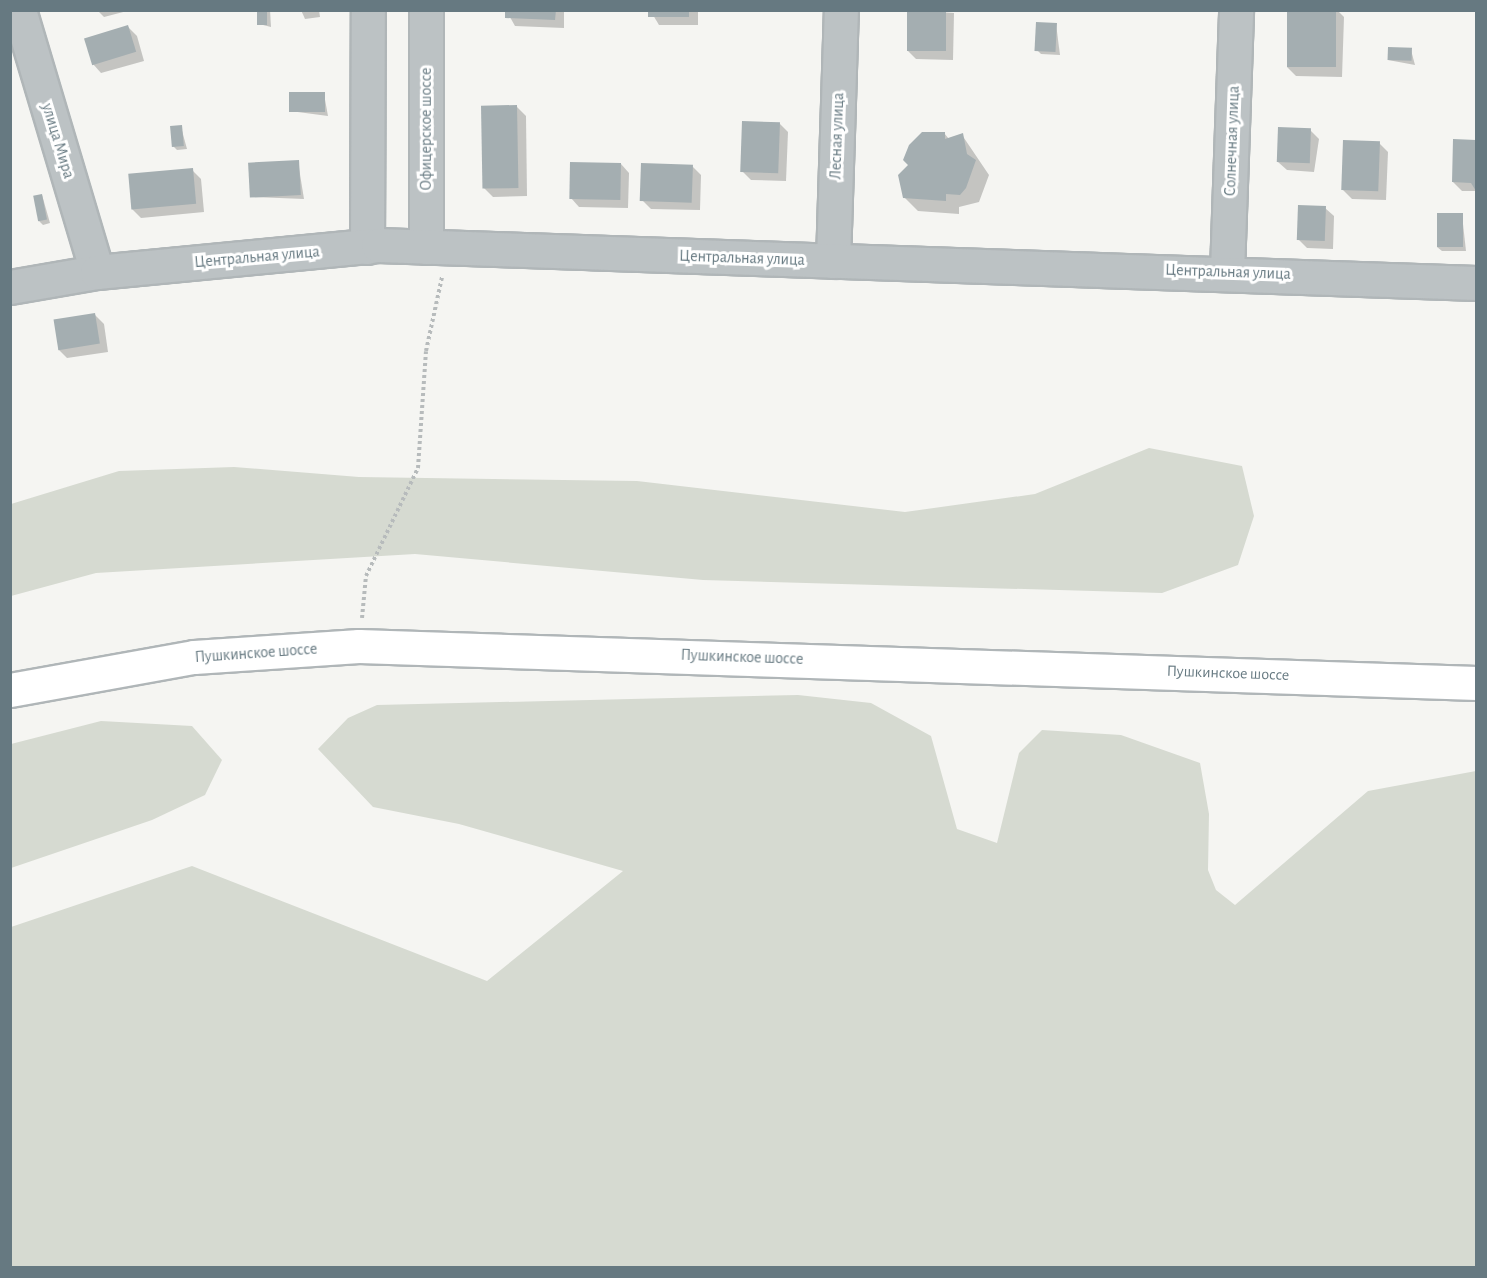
<!DOCTYPE html>
<html>
<head>
<meta charset="utf-8">
<style>
	body { margin:0 }
	#map { position:relative; width:1487px; height:1278px; overflow:hidden; background:#f5f5f2; font-family:"Alegreya Sans",sans-serif }
	div>[style] { position:absolute }
	.green>* { inset:0; background:#d6dad1 }
	.shadow>* { inset:0; background:#0003 }
	.building>* { inset:0; background:#a4aeb1; transform-origin:0 0 }
	.path>* { height:4px; margin-top:-2px; transform-origin:0; background:repeating-linear-gradient(90deg,#b7bbbc 0 3px,transparent 0 6px) }
	.roads { filter:drop-shadow(2px 0 #b0b6b8) drop-shadow(-2px 0 #b0b6b8) drop-shadow(0 2px #b0b6b8) drop-shadow(0 -2px #b0b6b8) }
	.minor>* { height:33px; margin:-16.5px; padding:0 16.5px; transform-origin:16.5px; border-radius:16.5px; background:#bcc2c4 }
	.major>* { height:33px; margin:-16.5px; padding:0 16.5px; transform-origin:16.5px; border-radius:16.5px; background:#fff }
	span { translate:-50% -50%; white-space:nowrap; text-align:center; line-height:1.15; -webkit-text-stroke:6px #fff; paint-order:stroke }
	.street-label { font-size:16px; color:#667981 }
	.frame { position:absolute; inset:0; border:12px solid #667981; pointer-events:none }
</style>
</head>
<body>
<div id="map">
	<div class="green">
		<i style="clip-path:polygon(1149px 448px,1242px 466px,1254px 516px,1238px 565px,1162px 593px,703px 580px,415px 554px,96px 573px,11px 596px,11px 504px,119px 471px,234px 467px,359px 477px,637px 481px,905px 512px,1035px 494px)"></i>
		<i style="clip-path:polygon(798px 695px,871px 703px,931px 736px,957px 829px,997px 843px,1019px 753px,1042px 730px,1121px 735px,1200px 763px,1209px 814px,1208px 870px,1216px 890px,1235px 905px,1368px 791px,1476px 771px,1476px 1267px,11px 1267px,11px 927px,192px 866px,487px 981px,623px 871px,459px 824px,373px 807px,318px 749px,348px 718px,377px 705px)"></i>
		<i style="clip-path:polygon(101px 721px,192px 726px,222px 760px,205px 795px,152px 820px,11px 868px,11px 744px)"></i>
	</div>
	<div class="shadow">
		<i style="clip-path:polygon(97px 10px,131px 10px,104px 17px)"></i>
		<i style="clip-path:polygon(258px 10px,270px 10px,271px 27px,259px 24px)"></i>
		<i style="clip-path:polygon(301px 10px,319px 10px,320px 17px,305px 19px)"></i>
		<i style="clip-path:polygon(506px 10px,564px 10px,564px 28px,515px 26px)"></i>
		<i style="clip-path:polygon(650px 10px,698px 10px,698px 25px,659px 25px)"></i>
		<i style="clip-path:polygon(908px 10px,954px 13px,953px 60px,916px 59px,907px 50px)"></i>
		<i style="clip-path:polygon(1289px 10px,1337px 10px,1344px 17px,1342px 77px,1296px 76px,1287px 67px)"></i>
		<i style="clip-path:polygon(1056px 24px,1060px 55px,1041px 54px,1037px 50px)"></i>
		<i style="clip-path:polygon(128px 27px,137px 36px,144px 61px,101px 73px,93px 64px)"></i>
		<i style="clip-path:polygon(1411px 50px,1415px 65px,1388px 60px)"></i>
		<i style="clip-path:polygon(324px 94px,328px 116px,290px 111px)"></i>
		<i style="clip-path:polygon(517px 107px,526px 116px,527px 196px,493px 197px,484px 188px)"></i>
		<i style="clip-path:polygon(779px 123px,788px 132px,786px 181px,751px 180px,742px 171px)"></i>
		<i style="clip-path:polygon(181px 127px,187px 149px,177px 150px,173px 146px)"></i>
		<i style="clip-path:polygon(1310px 130px,1319px 139px,1314px 172px,1287px 170px,1278px 162px)"></i>
		<i style="clip-path:polygon(944px 133px,949px 139px,962px 135px,989px 175px,979px 202px,959px 207px,959px 214px,918px 211px,904px 197px)"></i>
		<i style="clip-path:polygon(1454px 141px,1476px 141px,1476px 191px,1462px 191px,1453px 182px)"></i>
		<i style="clip-path:polygon(1379px 143px,1388px 152px,1386px 200px,1352px 199px,1343px 190px)"></i>
		<i style="clip-path:polygon(298px 162px,304px 199px,252px 197px)"></i>
		<i style="clip-path:polygon(621px 164px,629px 173px,628px 208px,579px 207px,571px 198px)"></i>
		<i style="clip-path:polygon(692px 166px,701px 175px,700px 210px,651px 209px,642px 200px)"></i>
		<i style="clip-path:polygon(192px 170px,201px 179px,204px 212px,141px 218px,132px 209px)"></i>
		<i style="clip-path:polygon(42px 195px,50px 223px,43px 225px,39px 221px)"></i>
		<i style="clip-path:polygon(1325px 208px,1334px 216px,1333px 249px,1307px 248px,1298px 239px)"></i>
		<i style="clip-path:polygon(1462px 215px,1466px 251px,1442px 251px,1437px 247px)"></i>
		<i style="clip-path:polygon(95px 315px,104px 324px,108px 352px,67px 358px,58px 349px)"></i>
	</div>
	<div class="building">
		<i style="left:257px;top:10px;width:10px;height:15px"></i>
		<i style="clip-path:polygon(505px 10px,556px 10px,555px 20px,505px 18px)"></i>
		<i style="left:648px;top:10px;width:41px;height:7px"></i>
		<i style="left:907px;top:10px;width:39px;height:41px"></i>
		<i style="left:1287px;top:10px;width:49px;height:57px"></i>
		<i style="left:1036px;top:22px;width:21px;height:29px;rotate:3deg"></i>
		<i style="left:128px;top:25px;width:28px;height:46px;rotate:73deg"></i>
		<i style="left:1388px;top:47px;width:24px;height:13px;rotate:2deg"></i>
		<i style="left:289px;top:92px;width:36px;height:20px"></i>
		<i style="left:517px;top:105px;width:83px;height:36px;rotate:89deg"></i>
		<i style="left:742px;top:121px;width:38px;height:51px;rotate:2deg"></i>
		<i style="left:182px;top:125px;width:21px;height:12px;rotate:85deg"></i>
		<i style="left:1278px;top:127px;width:33px;height:35px;rotate:2deg"></i>
		<i style="clip-path:polygon(922px 132px,945px 132px,945px 139px,963px 133px,967px 154px,976px 160px,966px 188px,960px 195px,946px 194px,946px 201px,903px 198px,898px 175px,908px 165px,903px 160px,909px 145px)"></i>
		<i style="clip-path:polygon(1453px 139px,1476px 140px,1476px 191px,1471px 183px,1452px 182px)"></i>
		<i style="left:1343px;top:140px;width:37px;height:50px;rotate:2deg"></i>
		<i style="left:299px;top:160px;width:35px;height:51px;rotate:87deg"></i>
		<i style="left:570px;top:162px;width:51px;height:37px;rotate:1deg"></i>
		<i style="left:641px;top:163px;width:52px;height:38px;rotate:2deg"></i>
		<i style="left:193px;top:168px;width:36px;height:65px;rotate:85deg"></i>
		<i style="left:42px;top:194px;width:26px;height:9px;rotate:79deg"></i>
		<i style="left:1298px;top:205px;width:28px;height:35px;rotate:2deg"></i>
		<i style="left:1437px;top:213px;width:26px;height:34px"></i>
		<i style="left:95px;top:313px;width:31px;height:42px;rotate:81deg"></i>
	</div>
	<div class="path">
		<i style="left:362px;top:618px;width:42px;rotate:-84.6deg"></i>
		<i style="left:366px;top:576px;width:120px;rotate:-64.3deg"></i>
		<i style="left:418px;top:468px;width:117px;rotate:-86.1deg"></i>
		<i style="left:426px;top:351px;width:76px;rotate:-77.8deg"></i>
	</div>
	<div class="roads">
		<div class="minor">
			<i style="left:19px;top:10px;width:273px;rotate:73.4deg"></i>
			<i style="left:367px;top:247px;width:237px;rotate:-89.8deg"></i>
			<i style="left:426px;top:247px;width:237px;rotate:-90deg"></i>
			<i style="left:833px;top:261px;width:251px;rotate:-88.2deg"></i>
			<i style="left:1227px;top:271px;width:261px;rotate:-88deg"></i>
			<i style="left:10px;top:287px;width:88px;rotate:-9.8deg"></i>
			<i style="left:97px;top:272px;width:282px;rotate:-5.5deg"></i>
			<i style="left:378px;top:245px;width:1099px;rotate:1.98deg"></i>
		</div>
		<div class="major">
			<i style="left:10px;top:690px;width:187px;rotate:-10.2deg"></i>
			<i style="left:194px;top:657px;width:165px;rotate:-3.8deg"></i>
			<i style="left:359px;top:646px;width:1118px;rotate:1.9deg"></i>
		</div>
	</div>
	<div class="street-label">
		<span style="left:426px;top:129px;rotate:-90deg">Офицерское шоссе</span>
		<span style="left:837px;top:136px;rotate:-88deg">Лесная улица</span>
		<span style="left:58px;top:141px;rotate:73deg">улица Мира</span>
		<span style="left:1232px;top:141px;rotate:-88deg">Солнечная улица</span>
		<span style="left:257px;top:257px;rotate:-5deg">Центральная улица</span>
		<span style="left:742px;top:258px;rotate:2deg">Центральная улица</span>
		<span style="left:1228px;top:272px;rotate:2deg">Центральная улица</span>
		<span style="left:256px;top:653px;rotate:-4deg">Пушкинское шоссе</span>
		<span style="left:742px;top:657px;rotate:2deg">Пушкинское шоссе</span>
		<span style="left:1228px;top:673px;rotate:2deg">Пушкинское шоссе</span>
	</div>
	<div class="frame"></div>
</div>
</body>
</html>
